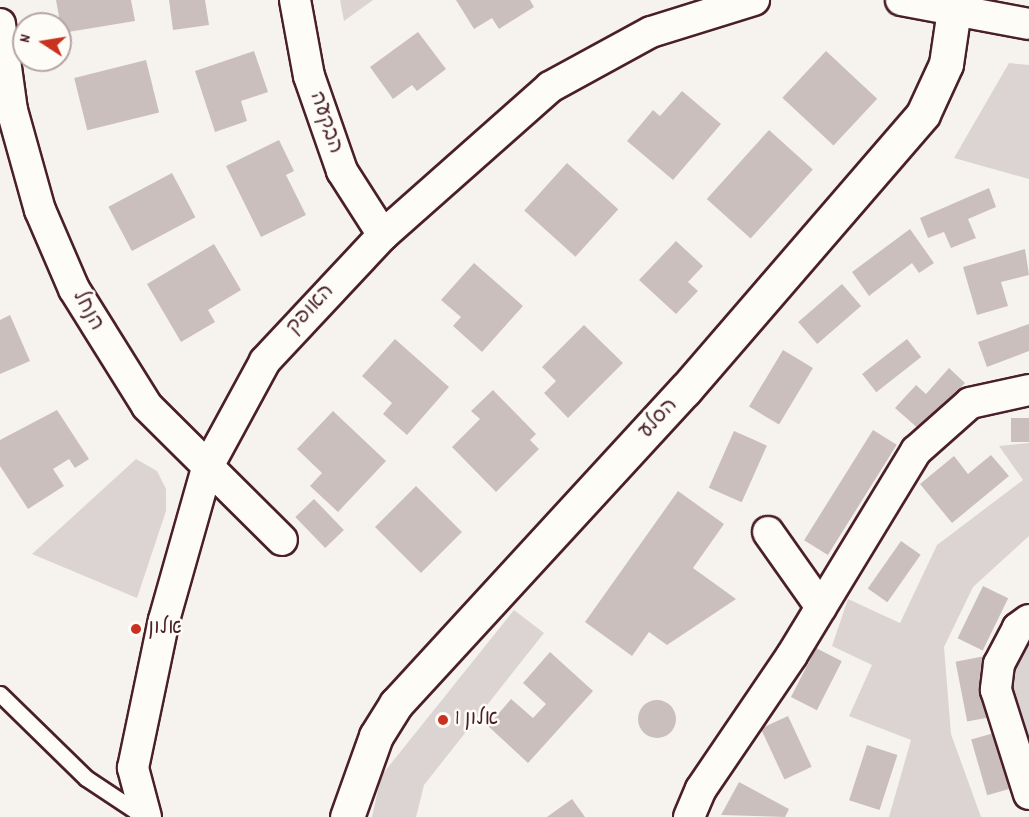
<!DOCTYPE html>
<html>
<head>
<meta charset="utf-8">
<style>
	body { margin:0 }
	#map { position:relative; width:1029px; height:817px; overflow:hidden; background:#f6f3ef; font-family:Dekko,"Playpen Sans Hebrew",sans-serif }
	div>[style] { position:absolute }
	.green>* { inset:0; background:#dcd4d2 }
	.building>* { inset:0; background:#cbbfbe; transform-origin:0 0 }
	.round { border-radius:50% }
	.roads { filter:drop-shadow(2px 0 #4a1f2b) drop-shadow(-2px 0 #4a1f2b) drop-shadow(0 2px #4a1f2b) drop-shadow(0 -2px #4a1f2b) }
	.lane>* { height:15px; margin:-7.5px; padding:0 7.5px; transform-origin:7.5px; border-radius:7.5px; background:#fdfcf7 }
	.street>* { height:30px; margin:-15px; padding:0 15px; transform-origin:15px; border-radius:15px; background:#fdfcf7 }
	.secondary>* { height:33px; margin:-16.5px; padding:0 16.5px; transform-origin:16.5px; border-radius:16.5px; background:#fdfcf7 }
	.dots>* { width:16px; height:16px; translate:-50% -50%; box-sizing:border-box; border:3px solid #fdfcf7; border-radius:50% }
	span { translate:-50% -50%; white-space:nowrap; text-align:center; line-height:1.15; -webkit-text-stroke:5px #fdfcf7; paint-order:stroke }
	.street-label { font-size:21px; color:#4a1f2b }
	.poi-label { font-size:21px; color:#4a1f2b }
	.left { translate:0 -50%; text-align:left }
	.north { position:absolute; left:12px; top:12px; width:60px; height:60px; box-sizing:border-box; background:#fdfcf7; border:2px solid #b5a4a5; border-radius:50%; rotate:282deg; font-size:16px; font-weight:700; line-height:24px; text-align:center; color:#4a1f2b }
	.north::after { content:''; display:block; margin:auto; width:21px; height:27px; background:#c8321e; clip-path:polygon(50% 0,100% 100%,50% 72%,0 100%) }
</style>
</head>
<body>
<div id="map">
	<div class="green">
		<i style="clip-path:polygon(340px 0,373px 0,344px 21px)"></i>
		<i style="clip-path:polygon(1009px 63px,1029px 65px,1029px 179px,954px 158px)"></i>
		<i style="clip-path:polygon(1029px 443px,1029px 536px,973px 587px,944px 647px,951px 734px,981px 817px,889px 817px,911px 740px,849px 716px,872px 665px,832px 646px,848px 599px,900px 623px,937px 545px,1023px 480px,999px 446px)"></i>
		<i style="clip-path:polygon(136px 459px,157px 471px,166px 489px,166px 511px,137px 598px,32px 554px)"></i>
		<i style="clip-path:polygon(514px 610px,544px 633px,424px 785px,416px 817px,372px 817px,381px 776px)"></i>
		<i style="clip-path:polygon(1029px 644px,1029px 770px,1008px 690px,1016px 660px)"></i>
	</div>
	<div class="building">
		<i style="clip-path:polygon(56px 0,131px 0,135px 21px,62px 33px)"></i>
		<i style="clip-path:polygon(169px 0,205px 0,209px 25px,173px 30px)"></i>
		<i style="clip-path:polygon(456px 0,530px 0,534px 7px,499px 29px,492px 18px,474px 29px)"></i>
		<i style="clip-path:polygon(418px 32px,446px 69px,417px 91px,412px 85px,393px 99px,370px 67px)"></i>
		<i style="clip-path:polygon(254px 51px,268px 92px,241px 101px,247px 121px,215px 132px,195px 71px)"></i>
		<i style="left:826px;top:51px;width:70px;height:64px;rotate:43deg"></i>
		<i style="left:146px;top:60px;width:54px;height:74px;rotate:76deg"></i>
		<i style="clip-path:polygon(682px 91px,721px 124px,673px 180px,627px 141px,653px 110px,660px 116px)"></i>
		<i style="left:769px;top:130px;width:59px;height:93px;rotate:42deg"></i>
		<i style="clip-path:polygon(279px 140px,294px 171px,286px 175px,306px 215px,261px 237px,226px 166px)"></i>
		<i style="left:567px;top:163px;width:69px;height:64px;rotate:42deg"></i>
		<i style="left:172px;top:173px;width:50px;height:72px;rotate:62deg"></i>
		<i style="clip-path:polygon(989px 188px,996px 207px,968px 219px,976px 238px,951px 248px,944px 232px,928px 238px,920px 218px)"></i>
		<i style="clip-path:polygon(910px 229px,934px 263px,919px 273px,912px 263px,869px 296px,852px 272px)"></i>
		<i style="clip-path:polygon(676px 241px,703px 266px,688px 282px,698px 291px,676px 314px,639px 280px)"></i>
		<i style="clip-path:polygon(214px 244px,241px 290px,208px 310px,215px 322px,181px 342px,147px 284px)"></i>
		<i style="clip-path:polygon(1025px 249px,1029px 275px,1001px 282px,1008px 306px,977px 315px,963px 267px)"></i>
		<i style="clip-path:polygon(474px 263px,523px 306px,482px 352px,453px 326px,461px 317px,441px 300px)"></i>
		<i style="left:842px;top:284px;width:29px;height:58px;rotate:49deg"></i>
		<i style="clip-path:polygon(10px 315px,30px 361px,0 374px,0 320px)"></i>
		<i style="clip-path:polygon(1029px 324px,1029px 351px,987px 367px,978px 342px)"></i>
		<i style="clip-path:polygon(584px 325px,623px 363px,568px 418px,544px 393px,556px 381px,542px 367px)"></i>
		<i style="clip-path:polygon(395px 339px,449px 387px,407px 435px,383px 414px,392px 403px,362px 376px)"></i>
		<i style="left:907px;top:339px;width:23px;height:57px;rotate:52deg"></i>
		<i style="left:783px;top:350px;width:35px;height:66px;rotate:31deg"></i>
		<i style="clip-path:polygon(949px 368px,965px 383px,921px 431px,895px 408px,916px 385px,926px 394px)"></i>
		<i style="clip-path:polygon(493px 390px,536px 434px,530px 440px,539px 449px,496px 492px,452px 447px,480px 419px,471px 411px)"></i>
		<i style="clip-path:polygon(57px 410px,89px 459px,75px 468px,69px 459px,53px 469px,64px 486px,28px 509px,0 466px,0 440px)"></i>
		<i style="clip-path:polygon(333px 411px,386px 461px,338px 512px,310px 486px,322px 473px,297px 449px)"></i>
		<i style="left:1029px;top:418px;width:24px;height:18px;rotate:90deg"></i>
		<i style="left:873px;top:430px;width:28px;height:130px;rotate:32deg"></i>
		<i style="left:734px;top:431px;width:36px;height:62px;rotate:24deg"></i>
		<i style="clip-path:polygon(991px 455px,1009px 476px,952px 523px,920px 484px,954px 456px,968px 474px)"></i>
		<i style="left:416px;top:486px;width:65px;height:58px;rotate:45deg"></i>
		<i style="clip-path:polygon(678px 491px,724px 524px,693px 568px,736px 599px,667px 645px,649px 632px,632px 656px,585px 622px)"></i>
		<i style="left:314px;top:499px;width:43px;height:26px;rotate:46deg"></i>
		<i style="left:901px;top:541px;width:24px;height:58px;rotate:35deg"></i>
		<i style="left:983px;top:586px;width:28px;height:58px;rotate:26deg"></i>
		<i style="left:816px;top:648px;width:29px;height:55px;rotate:27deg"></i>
		<i style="clip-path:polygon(550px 652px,593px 691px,528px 763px,488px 726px,511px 699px,533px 718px,546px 704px,523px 683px)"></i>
		<i style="left:985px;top:656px;width:61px;height:30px;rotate:79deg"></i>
		<i class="round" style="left:638px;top:700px;width:38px;height:38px"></i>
		<i style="left:788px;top:716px;width:56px;height:30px;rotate:65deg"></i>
		<i style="left:1001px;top:731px;width:58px;height:31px;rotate:74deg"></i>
		<i style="left:867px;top:745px;width:32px;height:58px;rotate:18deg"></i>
		<i style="clip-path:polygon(739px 782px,789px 809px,785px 817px,721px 815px)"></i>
		<i style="clip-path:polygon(572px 799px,585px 817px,547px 817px)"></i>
	</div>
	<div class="roads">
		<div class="lane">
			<i style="left:0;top:694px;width:120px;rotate:44.3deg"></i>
			<i style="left:86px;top:778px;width:71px;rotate:33.5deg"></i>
		</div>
		<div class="street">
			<i style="left:295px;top:0;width:77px;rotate:79.6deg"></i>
			<i style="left:309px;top:76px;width:101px;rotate:70.8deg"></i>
			<i style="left:342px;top:171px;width:76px;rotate:57.4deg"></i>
			<i style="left:901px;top:0;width:130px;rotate:10.6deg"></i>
			<i style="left:0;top:24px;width:87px;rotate:82.1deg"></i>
			<i style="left:12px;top:110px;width:104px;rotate:74.4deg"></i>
			<i style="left:40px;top:210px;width:86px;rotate:66.7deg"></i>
			<i style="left:74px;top:289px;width:138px;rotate:58deg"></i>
			<i style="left:147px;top:406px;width:190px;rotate:44.8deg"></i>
			<i style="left:768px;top:532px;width:92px;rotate:54.8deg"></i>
			<i style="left:1029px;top:620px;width:14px;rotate:144deg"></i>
			<i style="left:1018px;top:628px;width:41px;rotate:117.8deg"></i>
			<i style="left:999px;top:664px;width:26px;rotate:97deg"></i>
			<i style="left:996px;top:690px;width:109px;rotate:72.4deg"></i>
			<i style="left:146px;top:817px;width:51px;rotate:-104.9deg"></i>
			<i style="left:133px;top:768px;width:151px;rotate:-78.2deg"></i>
			<i style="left:164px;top:620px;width:158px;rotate:-74.2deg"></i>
			<i style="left:207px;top:468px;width:122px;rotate:-61.5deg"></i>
			<i style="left:265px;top:361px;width:173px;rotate:-46.9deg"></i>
			<i style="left:383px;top:235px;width:223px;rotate:-41.5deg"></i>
			<i style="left:550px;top:87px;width:115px;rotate:-28.6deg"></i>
			<i style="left:651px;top:32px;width:108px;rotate:-17.3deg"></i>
			<i style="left:689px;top:817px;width:30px;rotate:-67deg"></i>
			<i style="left:701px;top:789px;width:162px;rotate:-55.8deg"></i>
			<i style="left:792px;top:655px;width:239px;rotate:-58.7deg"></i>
			<i style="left:916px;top:451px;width:72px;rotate:-41.6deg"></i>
			<i style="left:970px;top:403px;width:60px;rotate:-12.4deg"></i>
		</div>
		<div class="secondary">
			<i style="left:347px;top:817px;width:86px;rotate:-70.3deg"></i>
			<i style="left:376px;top:736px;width:38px;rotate:-58deg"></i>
			<i style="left:396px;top:704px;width:427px;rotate:-47.4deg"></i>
			<i style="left:685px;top:390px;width:364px;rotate:-49.2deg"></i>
			<i style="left:923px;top:114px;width:55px;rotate:-65.3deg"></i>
			<i style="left:946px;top:64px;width:55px;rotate:-81.6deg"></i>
		</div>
	</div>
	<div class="dots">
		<i style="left:136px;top:629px;background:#c8321e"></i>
		<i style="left:443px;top:720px;background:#c8321e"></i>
	</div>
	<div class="street-label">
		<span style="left:325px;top:123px;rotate:71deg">הבקעה</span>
		<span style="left:311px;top:310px;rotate:-47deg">האופק</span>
		<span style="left:87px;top:311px;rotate:61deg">הנחל</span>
		<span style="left:659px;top:419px;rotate:-47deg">הסלע</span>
	</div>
	<div class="poi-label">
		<span class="left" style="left:148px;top:629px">אלון</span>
		<span class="left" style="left:455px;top:720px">אלון 1</span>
	</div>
	<div class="north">N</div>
</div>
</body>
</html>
